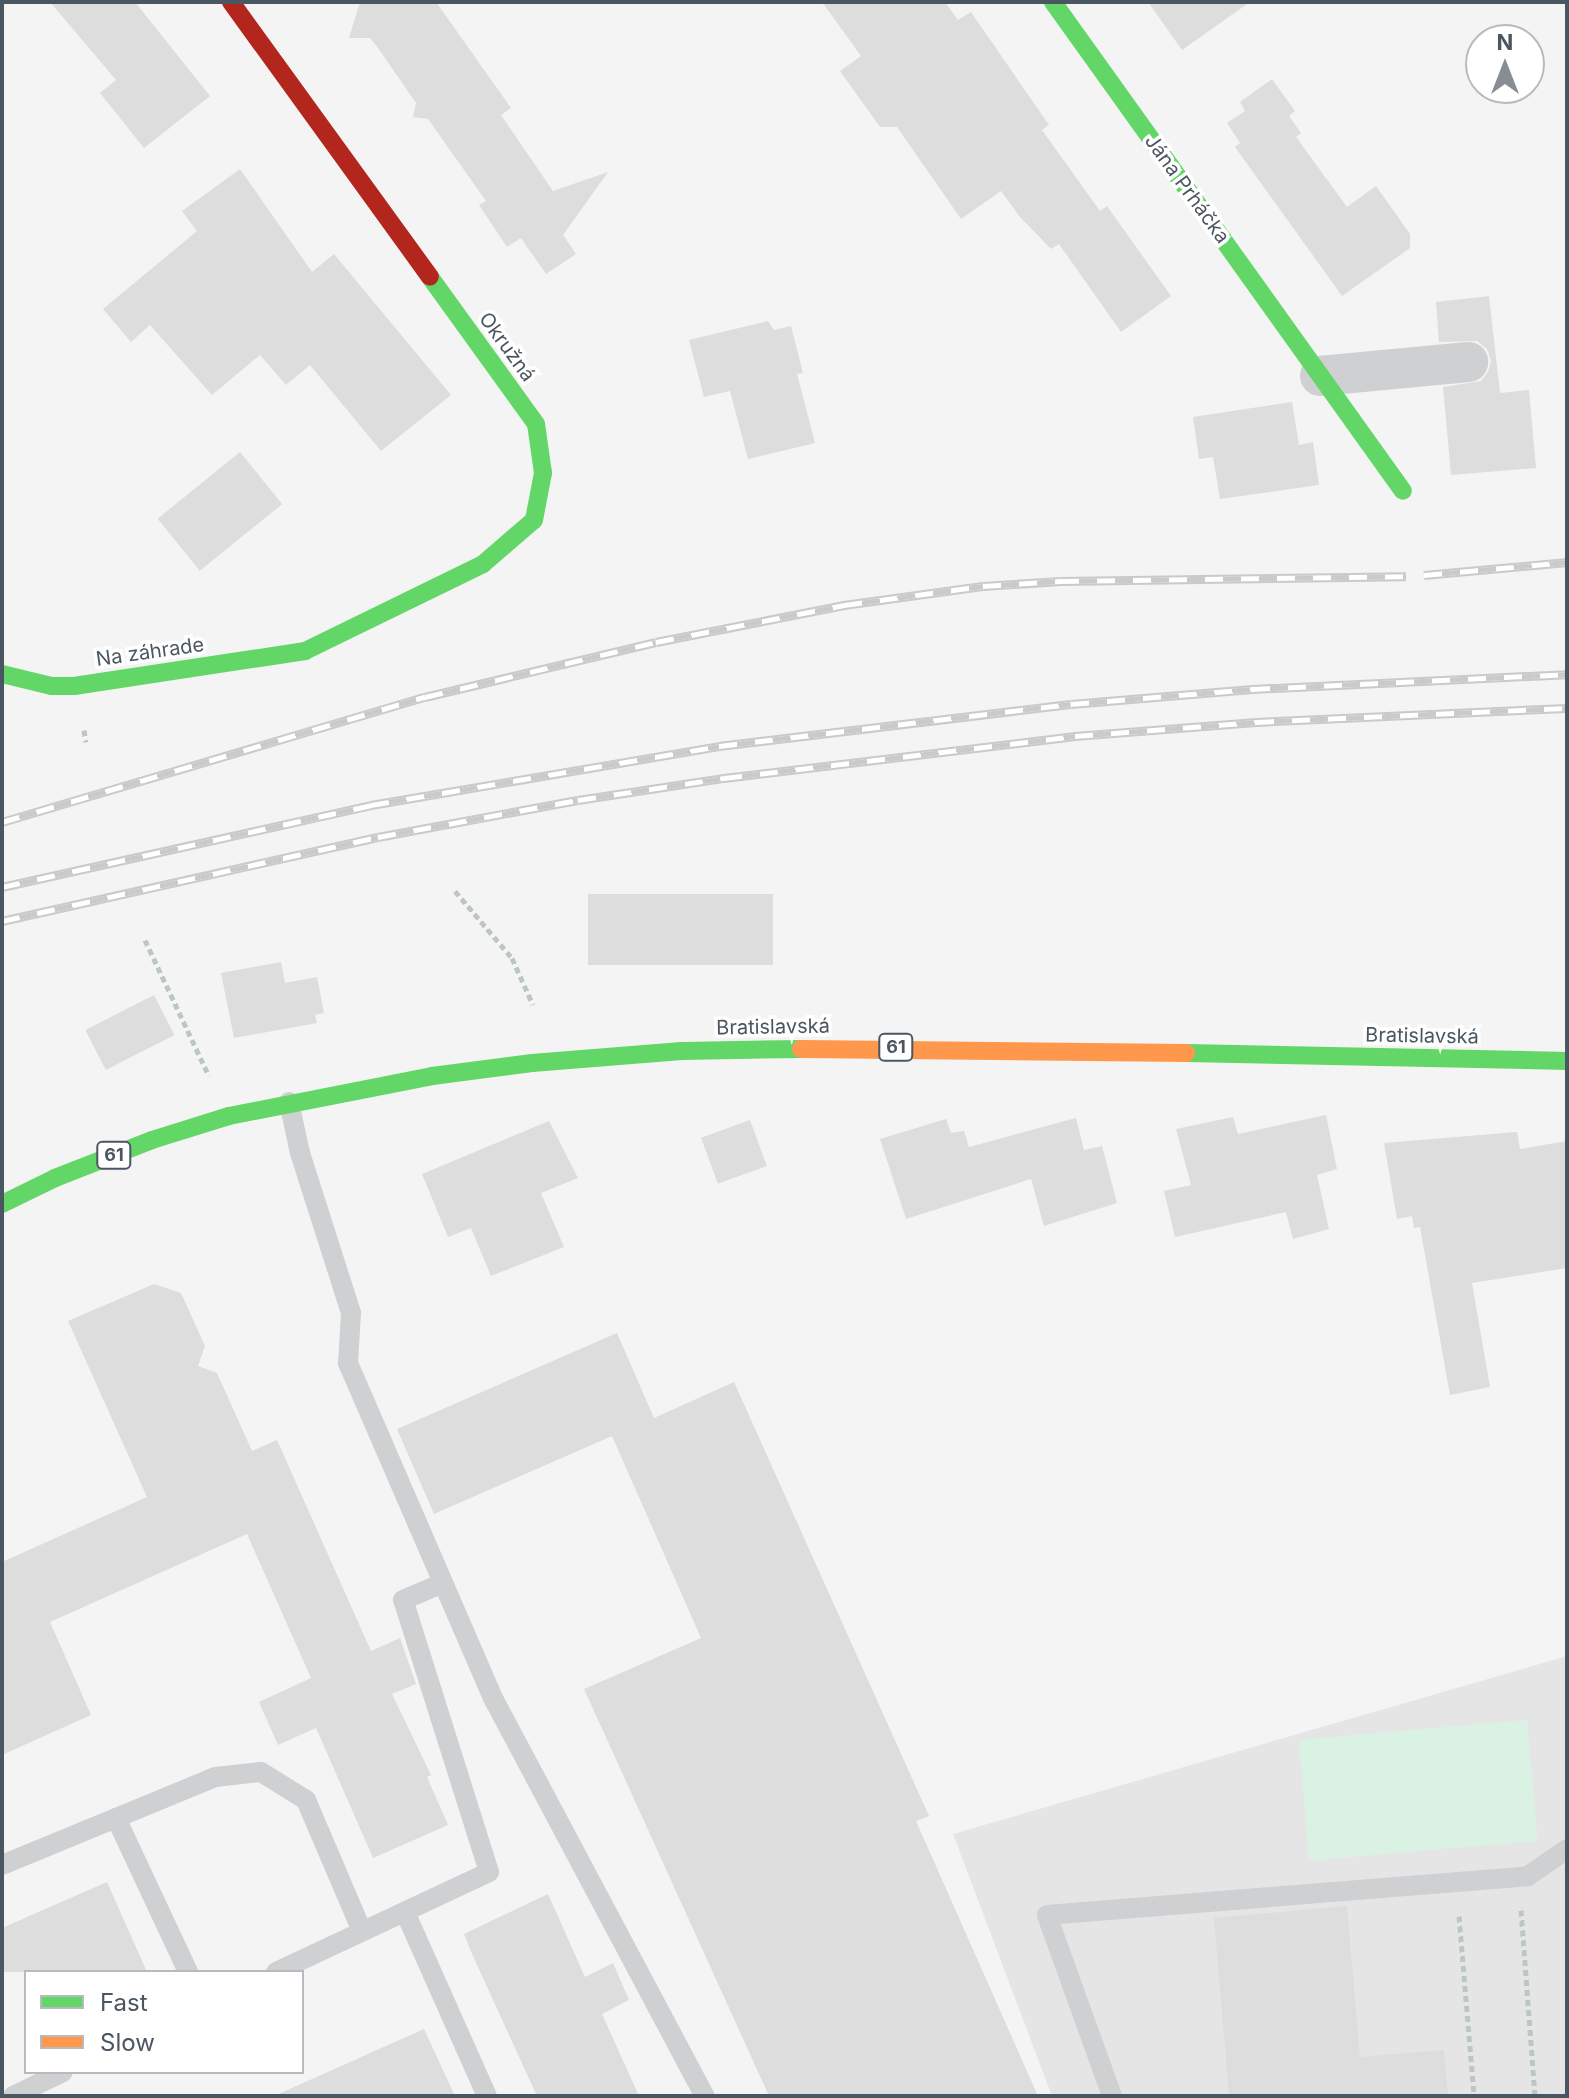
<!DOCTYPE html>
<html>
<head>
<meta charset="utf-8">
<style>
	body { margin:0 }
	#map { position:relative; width:1569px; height:2098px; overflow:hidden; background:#f4f4f4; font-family:Inter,sans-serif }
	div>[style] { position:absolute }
	.education>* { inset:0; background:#e6e5e6 }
	.green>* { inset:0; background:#d9f2e3; transform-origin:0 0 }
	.building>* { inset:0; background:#ddddde; transform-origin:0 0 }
	.path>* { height:5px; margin-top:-2.5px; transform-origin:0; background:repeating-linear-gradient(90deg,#bcc7c4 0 6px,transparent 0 10px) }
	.lane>* { height:20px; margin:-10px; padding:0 10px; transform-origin:10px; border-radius:10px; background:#ced0d2 }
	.street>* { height:40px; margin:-20px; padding:0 20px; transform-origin:20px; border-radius:20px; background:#ced0d2 }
	.fast>* { height:18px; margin:-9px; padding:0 9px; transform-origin:9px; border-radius:9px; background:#63d668 }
	.slow>* { height:18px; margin:-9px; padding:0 9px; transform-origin:9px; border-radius:9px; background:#ff974d }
	.jam>* { height:18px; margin:-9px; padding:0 9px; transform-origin:9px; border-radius:9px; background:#b3261e }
	.rail>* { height:9px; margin-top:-4.5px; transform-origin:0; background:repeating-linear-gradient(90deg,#fff 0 18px,#c9cacc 0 36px); box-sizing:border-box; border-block:2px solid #c9cacc }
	span { translate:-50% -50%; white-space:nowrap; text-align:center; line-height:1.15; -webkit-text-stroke:7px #fff; paint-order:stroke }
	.shield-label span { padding:2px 6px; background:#fff; border:2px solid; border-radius:6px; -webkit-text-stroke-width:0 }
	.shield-label { font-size:18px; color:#4a5661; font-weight:700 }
	.street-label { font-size:20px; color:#4a5661 }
	.frame { position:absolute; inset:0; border:4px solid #4a5661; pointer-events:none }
	.legend { position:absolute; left:24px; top:1970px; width:280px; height:104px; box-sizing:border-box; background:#fff; border:2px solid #b7bbc0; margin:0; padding:10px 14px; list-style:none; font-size:24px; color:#4a5661 }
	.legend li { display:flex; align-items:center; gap:16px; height:40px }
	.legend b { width:40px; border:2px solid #b7bbc0 }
	.north { position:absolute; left:1465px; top:24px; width:80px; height:80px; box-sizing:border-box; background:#fff; border:2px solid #b7bbc0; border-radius:50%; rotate:0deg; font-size:22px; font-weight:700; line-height:32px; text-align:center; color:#4a5661 }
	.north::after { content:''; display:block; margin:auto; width:28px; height:36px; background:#868d94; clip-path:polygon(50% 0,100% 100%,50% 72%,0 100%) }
</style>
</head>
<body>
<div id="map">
	<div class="education">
		<i style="clip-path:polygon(1567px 1656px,1567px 2096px,1052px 2096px,953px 1834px)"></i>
	</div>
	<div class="green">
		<i style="left:1527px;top:1720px;width:121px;height:229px;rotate:85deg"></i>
	</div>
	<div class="building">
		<i style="clip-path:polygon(50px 2px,135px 2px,210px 96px,144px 148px,100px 93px,116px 80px)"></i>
		<i style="clip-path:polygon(360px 2px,436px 2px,511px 108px,501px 115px,553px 191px,608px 172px,563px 235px,576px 254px,546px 274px,521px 238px,507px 247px,479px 205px,486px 201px,428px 119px,413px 117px,416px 103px,378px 48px,370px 38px,349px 38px)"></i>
		<i style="clip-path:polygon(822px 2px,945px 2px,958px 20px,971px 12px,1049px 125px,1042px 130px,1100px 211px,1107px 206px,1171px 296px,1121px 332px,1059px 244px,1051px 249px,1020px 217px,1001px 191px,961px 219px,897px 127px,880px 127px,840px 71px,861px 56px)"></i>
		<i style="clip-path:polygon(1148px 2px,1250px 2px,1182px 50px)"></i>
		<i style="clip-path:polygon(1272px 79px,1295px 111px,1289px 116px,1301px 133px,1296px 137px,1347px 207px,1376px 186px,1410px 234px,1410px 248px,1342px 296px,1235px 147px,1240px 143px,1227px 123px,1245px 111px,1240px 102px)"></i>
		<i style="clip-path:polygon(240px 169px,312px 272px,334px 254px,451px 395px,381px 451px,310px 365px,286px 385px,260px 355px,212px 395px,150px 325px,131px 342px,103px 309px,197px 231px,182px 211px)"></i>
		<i style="clip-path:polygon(1489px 296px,1500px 393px,1529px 390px,1536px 468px,1451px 475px,1443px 387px,1481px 381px,1488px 372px,1491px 361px,1487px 349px,1477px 341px,1439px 342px,1436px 302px)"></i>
		<i style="clip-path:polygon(768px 321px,774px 330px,791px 326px,803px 373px,797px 374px,815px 443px,748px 459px,730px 391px,704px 397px,689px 340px)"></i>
		<i style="clip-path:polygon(1292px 402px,1299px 445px,1313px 442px,1319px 485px,1220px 499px,1213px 457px,1199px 459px,1193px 417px)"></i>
		<i style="left:240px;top:452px;width:67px;height:106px;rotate:51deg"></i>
		<i style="left:588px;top:894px;width:185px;height:71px"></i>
		<i style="clip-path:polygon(281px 962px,285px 983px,317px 977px,324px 1013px,315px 1015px,317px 1023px,234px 1038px,221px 973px)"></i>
		<i style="left:154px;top:995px;width:45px;height:77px;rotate:63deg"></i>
		<i style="clip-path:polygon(1326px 1115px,1337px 1169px,1317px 1175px,1329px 1229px,1293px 1239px,1286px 1212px,1175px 1237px,1164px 1191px,1191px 1185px,1176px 1129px,1233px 1117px,1238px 1134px)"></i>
		<i style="clip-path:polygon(1076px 1118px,1084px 1150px,1102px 1146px,1117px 1203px,1044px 1226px,1031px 1179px,906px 1219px,880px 1139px,946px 1119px,951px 1133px,964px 1131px,969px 1147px)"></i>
		<i style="left:750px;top:1120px;width:49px;height:52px;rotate:70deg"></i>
		<i style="clip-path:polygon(549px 1121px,578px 1178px,541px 1193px,564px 1247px,491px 1276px,471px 1228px,448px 1237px,422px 1174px)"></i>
		<i style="clip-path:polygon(1517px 1132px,1520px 1149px,1567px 1141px,1567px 1268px,1472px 1283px,1490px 1387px,1450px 1395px,1420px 1227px,1414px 1228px,1412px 1216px,1397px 1219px,1384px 1143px)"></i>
		<i style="clip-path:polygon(154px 1284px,181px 1293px,205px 1346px,198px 1366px,217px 1373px,252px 1451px,277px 1440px,371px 1651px,400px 1638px,416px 1684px,392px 1694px,431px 1775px,427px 1777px,448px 1825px,373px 1858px,316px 1728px,278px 1745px,259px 1702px,311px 1678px,247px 1534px,50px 1622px,91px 1715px,2px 1755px,2px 1562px,147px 1497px,68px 1321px)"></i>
		<i style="clip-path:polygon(617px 1333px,654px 1418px,734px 1382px,929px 1816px,916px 1821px,1038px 2096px,769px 2096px,584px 1689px,701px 1638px,612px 1436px,434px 1514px,397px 1429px)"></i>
		<i style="clip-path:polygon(107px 1882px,147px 1972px,2px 1972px,2px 1928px)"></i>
		<i style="clip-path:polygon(548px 1894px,585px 1977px,613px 1963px,629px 2000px,602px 2014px,639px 2096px,537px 2096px,472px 1954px,464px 1934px)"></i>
		<i style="clip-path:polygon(1347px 1906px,1360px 2057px,1444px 2050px,1448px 2096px,1229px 2096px,1214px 1918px)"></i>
		<i style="clip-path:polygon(424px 2029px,455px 2096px,274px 2096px)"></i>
	</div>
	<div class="path">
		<i style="left:84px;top:730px;width:12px;rotate:81deg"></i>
		<i style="left:455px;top:891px;width:88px;rotate:49.6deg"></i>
		<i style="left:512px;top:958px;width:51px;rotate:65.9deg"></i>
		<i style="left:145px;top:940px;width:150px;rotate:64.8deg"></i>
		<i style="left:1521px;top:1910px;width:187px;rotate:85.7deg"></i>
		<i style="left:1459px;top:1916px;width:181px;rotate:85.2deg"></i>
	</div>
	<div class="lane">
		<i style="left:289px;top:1102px;width:52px;rotate:77.8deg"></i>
		<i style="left:300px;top:1153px;width:168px;rotate:72.3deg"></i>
		<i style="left:351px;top:1313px;width:50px;rotate:93.4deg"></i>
		<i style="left:348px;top:1363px;width:365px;rotate:66.6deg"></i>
		<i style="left:493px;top:1698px;width:451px;rotate:62deg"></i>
		<i style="left:116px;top:1818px;width:170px;rotate:64.9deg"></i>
		<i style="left:2px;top:1865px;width:230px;rotate:-22.4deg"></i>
		<i style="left:215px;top:1777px;width:46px;rotate:-6.2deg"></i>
		<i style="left:261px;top:1772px;width:53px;rotate:31.9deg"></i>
		<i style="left:306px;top:1800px;width:142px;rotate:66.9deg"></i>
		<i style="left:405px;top:1912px;width:201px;rotate:66deg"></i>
		<i style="left:276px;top:1972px;width:235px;rotate:-25.1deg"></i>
		<i style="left:489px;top:1872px;width:285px;rotate:-107.5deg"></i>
		<i style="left:403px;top:1600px;width:43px;rotate:-23deg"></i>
		<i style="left:13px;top:2096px;width:55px;rotate:-25.6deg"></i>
		<i style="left:1112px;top:2096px;width:192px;rotate:-109.8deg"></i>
		<i style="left:1047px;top:1915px;width:483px;rotate:-4.6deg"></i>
		<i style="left:1528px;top:1876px;width:47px;rotate:-34.7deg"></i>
	</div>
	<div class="street">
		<i style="left:1320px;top:376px;width:149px;rotate:-5.4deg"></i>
	</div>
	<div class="fast">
		<i style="left:1053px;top:2px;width:601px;rotate:54.41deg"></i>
		<i style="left:2px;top:674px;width:51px;rotate:13.5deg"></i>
		<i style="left:52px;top:686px;width:22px"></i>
		<i style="left:74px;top:686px;width:234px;rotate:-8.6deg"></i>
		<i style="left:305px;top:651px;width:198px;rotate:-26deg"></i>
		<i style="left:483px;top:564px;width:67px;rotate:-40.8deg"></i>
		<i style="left:534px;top:520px;width:48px;rotate:-79.2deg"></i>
		<i style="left:543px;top:473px;width:49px;rotate:-98.1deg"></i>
		<i style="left:536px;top:424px;width:181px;rotate:-125.8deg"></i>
		<i style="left:1186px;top:1053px;width:381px;rotate:1.2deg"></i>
		<i style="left:2px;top:1204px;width:59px;rotate:-26.1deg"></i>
		<i style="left:55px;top:1178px;width:104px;rotate:-21.4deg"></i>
		<i style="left:152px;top:1140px;width:81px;rotate:-17.3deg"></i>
		<i style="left:229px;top:1116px;width:207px;rotate:-11.1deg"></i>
		<i style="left:432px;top:1076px;width:101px;rotate:-7.4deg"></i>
		<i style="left:532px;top:1063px;width:150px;rotate:-4.6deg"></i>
		<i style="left:682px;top:1051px;width:119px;rotate:-1deg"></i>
	</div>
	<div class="slow">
		<i style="left:801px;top:1049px;width:385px;rotate:0.6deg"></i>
	</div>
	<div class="jam">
		<i style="left:231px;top:2px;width:339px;rotate:54.1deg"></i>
	</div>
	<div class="rail">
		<i style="left:1424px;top:575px;width:144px;rotate:-5.2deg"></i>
		<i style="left:2px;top:822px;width:441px;rotate:-16.5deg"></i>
		<i style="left:425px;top:697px;width:237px;rotate:-13.4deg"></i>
		<i style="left:656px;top:642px;width:192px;rotate:-11.1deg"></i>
		<i style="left:844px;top:605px;width:140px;rotate:-7.8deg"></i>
		<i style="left:983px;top:586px;width:78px;rotate:-3.7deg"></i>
		<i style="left:1061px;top:581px;width:345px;rotate:-0.8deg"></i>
		<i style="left:2px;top:887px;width:378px;rotate:-12.5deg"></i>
		<i style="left:371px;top:805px;width:353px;rotate:-9.6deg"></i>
		<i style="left:719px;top:746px;width:354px;rotate:-6.8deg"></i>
		<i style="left:1071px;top:704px;width:182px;rotate:-4.7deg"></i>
		<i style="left:1252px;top:689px;width:315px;rotate:-2.7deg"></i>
		<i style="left:2px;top:921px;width:385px;rotate:-12.6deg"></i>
		<i style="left:378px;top:837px;width:203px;rotate:-10.5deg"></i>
		<i style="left:578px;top:800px;width:148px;rotate:-8.6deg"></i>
		<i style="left:724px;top:778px;width:354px;rotate:-6.8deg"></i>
		<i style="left:1075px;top:736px;width:182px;rotate:-4.4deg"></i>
		<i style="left:1256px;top:722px;width:311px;rotate:-2.6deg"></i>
	</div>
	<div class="shield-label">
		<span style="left:896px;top:1047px">61</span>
		<span style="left:114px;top:1155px">61</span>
	</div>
	<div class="street-label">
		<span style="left:1187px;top:189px;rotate:54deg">Jána Prháčka</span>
		<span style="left:507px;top:347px;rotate:54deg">Okružná</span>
		<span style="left:150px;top:652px;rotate:-8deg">Na záhrade</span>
		<span style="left:773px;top:1027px;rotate:-1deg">Bratislavská</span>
		<span style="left:1422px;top:1036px;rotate:1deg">Bratislavská</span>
	</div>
	<div class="frame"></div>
	<ul class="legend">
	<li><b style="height:10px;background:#63d668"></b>Fast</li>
	<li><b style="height:10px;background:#ff974d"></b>Slow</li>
	</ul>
	<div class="north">N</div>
</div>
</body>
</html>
